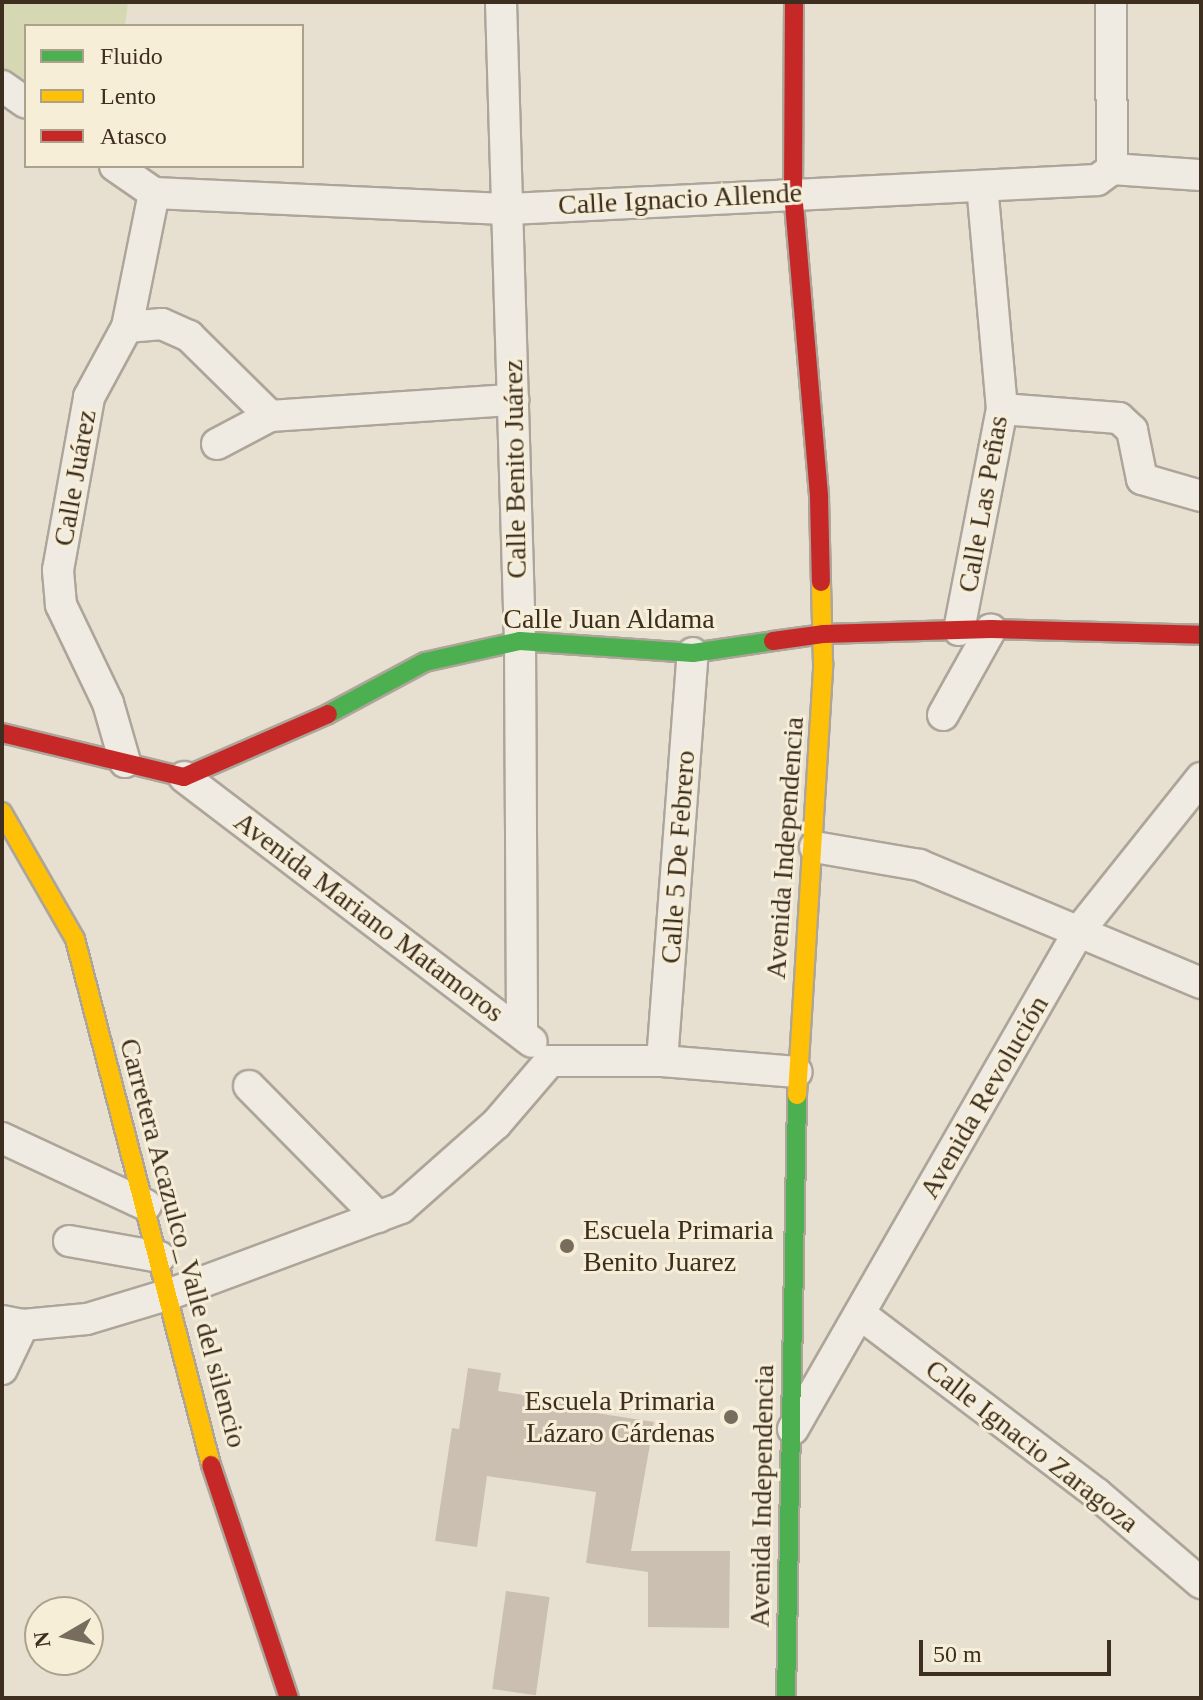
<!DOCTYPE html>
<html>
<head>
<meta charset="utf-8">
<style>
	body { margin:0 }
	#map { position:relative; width:1203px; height:1700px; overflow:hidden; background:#e7e0d1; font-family:Georgia,serif }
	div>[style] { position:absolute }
	.green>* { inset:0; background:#d6d7b3 }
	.building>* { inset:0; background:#cbbfb2; transform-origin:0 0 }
	.roads { filter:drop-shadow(2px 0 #ada599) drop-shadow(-2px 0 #ada599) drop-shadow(0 2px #ada599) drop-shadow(0 -2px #ada599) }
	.street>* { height:30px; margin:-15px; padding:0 15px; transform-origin:15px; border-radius:15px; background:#efebe3 }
	.fast>* { height:18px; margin:-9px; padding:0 9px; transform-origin:9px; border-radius:9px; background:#4caf50 }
	.slow>* { height:18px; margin:-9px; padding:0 9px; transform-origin:9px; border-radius:9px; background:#ffc107 }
	.jam>* { height:18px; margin:-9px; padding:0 9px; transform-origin:9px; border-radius:9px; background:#c62828 }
	.dots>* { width:22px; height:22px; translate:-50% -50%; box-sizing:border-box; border:4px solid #f7eed8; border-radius:50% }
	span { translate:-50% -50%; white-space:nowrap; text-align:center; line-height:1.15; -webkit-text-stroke:6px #f7eed8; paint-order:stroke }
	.street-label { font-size:28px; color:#3d2e20 }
	.poi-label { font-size:28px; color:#3d2e20 }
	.left { translate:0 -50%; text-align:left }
	.right { translate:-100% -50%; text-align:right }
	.frame { position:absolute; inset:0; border:4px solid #3d2e20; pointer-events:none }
	.legend { position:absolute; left:24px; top:24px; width:280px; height:144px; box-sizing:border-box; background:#f7eed8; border:2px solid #ada18e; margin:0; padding:10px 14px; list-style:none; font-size:24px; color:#3d2e20 }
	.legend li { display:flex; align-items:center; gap:16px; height:40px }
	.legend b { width:40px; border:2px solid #ada18e }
	.north { position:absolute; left:24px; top:1596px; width:80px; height:80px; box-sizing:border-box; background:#f7eed8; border:2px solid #ada18e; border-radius:50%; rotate:261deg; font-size:22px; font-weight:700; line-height:32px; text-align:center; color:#3d2e20 }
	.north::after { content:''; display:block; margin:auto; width:28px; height:36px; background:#786c5e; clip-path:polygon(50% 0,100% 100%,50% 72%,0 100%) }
	.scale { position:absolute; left:919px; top:1640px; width:192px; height:36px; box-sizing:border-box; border:4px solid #3d2e20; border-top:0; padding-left:10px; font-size:24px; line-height:28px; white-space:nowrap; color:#3d2e20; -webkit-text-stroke:6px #f7eed8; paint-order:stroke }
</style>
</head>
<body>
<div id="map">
	<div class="green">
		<i style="clip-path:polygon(2px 2px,128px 2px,125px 26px,26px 26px,26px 102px,2px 80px)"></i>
	</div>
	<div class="building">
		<i style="clip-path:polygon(468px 1368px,501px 1373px,498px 1391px,578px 1403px,577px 1410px,654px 1422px,631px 1551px,730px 1551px,729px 1628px,648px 1627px,648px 1572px,586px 1563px,596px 1492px,487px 1476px,477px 1547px,435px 1541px,452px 1428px,459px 1429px)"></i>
		<i style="left:506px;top:1591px;width:44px;height:99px;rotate:8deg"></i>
	</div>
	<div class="roads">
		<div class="street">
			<i style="left:501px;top:2px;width:639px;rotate:88.3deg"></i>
			<i style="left:520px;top:641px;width:391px;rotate:89.7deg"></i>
			<i style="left:1111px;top:2px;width:167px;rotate:89.7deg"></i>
			<i style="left:2px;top:86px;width:29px;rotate:35deg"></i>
			<i style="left:115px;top:166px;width:47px;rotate:34.7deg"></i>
			<i style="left:1112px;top:169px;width:89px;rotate:3.9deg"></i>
			<i style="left:154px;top:193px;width:356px;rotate:2.6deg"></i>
			<i style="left:510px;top:209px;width:588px;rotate:-2.83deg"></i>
			<i style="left:1097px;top:180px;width:19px;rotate:-36deg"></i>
			<i style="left:127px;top:327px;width:35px;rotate:-5deg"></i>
			<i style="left:162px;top:324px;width:30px;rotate:24deg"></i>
			<i style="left:189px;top:336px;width:114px;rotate:44.6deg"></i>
			<i style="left:270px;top:416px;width:244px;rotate:-3.8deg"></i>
			<i style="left:1002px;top:409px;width:117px;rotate:4.4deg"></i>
			<i style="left:1119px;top:418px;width:18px;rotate:43deg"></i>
			<i style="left:1132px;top:430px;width:50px;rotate:78.5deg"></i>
			<i style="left:1142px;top:479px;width:61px;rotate:16.1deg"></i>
			<i style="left:217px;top:444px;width:60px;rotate:-27.8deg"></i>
			<i style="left:959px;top:630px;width:225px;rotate:-79deg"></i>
			<i style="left:1002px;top:409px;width:223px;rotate:-95.1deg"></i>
			<i style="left:943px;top:715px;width:98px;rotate:-60.8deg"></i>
			<i style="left:125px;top:762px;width:61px;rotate:-106.1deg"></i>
			<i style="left:108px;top:703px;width:109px;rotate:-115.6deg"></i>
			<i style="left:61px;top:605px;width:35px;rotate:-95deg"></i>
			<i style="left:58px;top:570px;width:176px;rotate:-79.8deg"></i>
			<i style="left:89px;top:397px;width:80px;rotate:-61.5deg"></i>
			<i style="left:127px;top:327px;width:137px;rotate:-78.6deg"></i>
			<i style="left:184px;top:777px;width:437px;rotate:37.3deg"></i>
			<i style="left:815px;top:847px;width:106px;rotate:9.8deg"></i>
			<i style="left:919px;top:865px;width:306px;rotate:22.7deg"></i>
			<i style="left:550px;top:1061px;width:112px"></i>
			<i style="left:662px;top:1061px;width:135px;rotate:4.7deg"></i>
			<i style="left:662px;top:1061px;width:409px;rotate:-85.7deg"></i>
			<i style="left:249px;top:1086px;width:184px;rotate:45.4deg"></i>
			<i style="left:2px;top:1138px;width:159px;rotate:25deg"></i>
			<i style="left:69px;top:1241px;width:92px;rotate:10deg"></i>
			<i style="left:860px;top:1314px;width:298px;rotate:37.2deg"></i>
			<i style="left:1097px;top:1494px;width:137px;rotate:40.6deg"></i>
			<i style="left:2px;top:1321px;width:21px;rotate:11deg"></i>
			<i style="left:23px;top:1325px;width:64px;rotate:-5.4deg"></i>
			<i style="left:87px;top:1319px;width:87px;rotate:-16.8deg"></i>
			<i style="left:170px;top:1294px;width:246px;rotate:-20.4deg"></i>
			<i style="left:401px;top:1208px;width:127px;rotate:-41.5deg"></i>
			<i style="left:496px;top:1124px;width:83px;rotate:-49.4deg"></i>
			<i style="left:2px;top:1369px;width:49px;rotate:-64.5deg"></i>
			<i style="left:793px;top:1429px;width:574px;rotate:-60.13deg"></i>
			<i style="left:1079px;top:931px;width:196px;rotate:-51.4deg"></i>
		</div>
		<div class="fast">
			<i style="left:328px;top:714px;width:110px;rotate:-28.2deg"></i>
			<i style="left:425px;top:662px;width:97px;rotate:-12.5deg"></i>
			<i style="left:520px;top:641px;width:173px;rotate:4deg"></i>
			<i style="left:693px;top:653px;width:81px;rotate:-8.5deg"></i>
			<i style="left:786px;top:1698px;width:603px;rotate:-88.95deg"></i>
		</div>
		<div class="slow">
			<i style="left:2px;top:812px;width:146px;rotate:60.1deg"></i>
			<i style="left:75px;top:939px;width:543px;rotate:75.5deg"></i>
			<i style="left:797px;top:1095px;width:432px;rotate:-86.5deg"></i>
			<i style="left:823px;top:664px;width:82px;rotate:-91.4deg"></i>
		</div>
		<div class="jam">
			<i style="left:794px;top:2px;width:190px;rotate:90.3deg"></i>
			<i style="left:793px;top:192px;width:306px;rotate:85.1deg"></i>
			<i style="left:819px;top:497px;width:85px;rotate:88.7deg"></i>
			<i style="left:773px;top:641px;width:50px;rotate:-8deg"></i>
			<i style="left:823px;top:634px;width:168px;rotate:-1.7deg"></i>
			<i style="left:991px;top:629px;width:210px;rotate:1.6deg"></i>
			<i style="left:2px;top:733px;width:187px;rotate:13.6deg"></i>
			<i style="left:184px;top:777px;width:157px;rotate:-23.6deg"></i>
			<i style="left:211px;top:1465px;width:246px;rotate:71.5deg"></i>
		</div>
	</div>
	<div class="dots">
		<i style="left:567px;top:1246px;background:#786c5e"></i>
		<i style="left:731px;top:1417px;background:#786c5e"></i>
	</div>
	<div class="street-label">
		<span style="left:680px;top:199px;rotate:-3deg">Calle Ignacio Allende</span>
		<span style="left:515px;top:469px;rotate:-91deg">Calle Benito Juárez</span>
		<span style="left:75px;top:478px;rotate:-80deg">Calle Juárez</span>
		<span style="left:983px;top:504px;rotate:-80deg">Calle Las Peñas</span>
		<span style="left:609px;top:619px">Calle Juan Aldama</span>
		<span style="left:785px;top:848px;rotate:-86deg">Avenida Independencia</span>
		<span style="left:678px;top:857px;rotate:-86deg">Calle 5 De Febrero</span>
		<span style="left:369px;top:917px;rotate:37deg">Avenida Mariano Matamoros</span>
		<span style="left:984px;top:1097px;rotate:-60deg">Avenida Revolución</span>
		<span style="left:183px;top:1243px;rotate:75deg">Carretera Acazulco_Valle del silencio</span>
		<span style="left:1032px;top:1446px;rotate:38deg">Calle Ignacio Zaragoza</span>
		<span style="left:762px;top:1496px;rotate:-89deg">Avenida Independencia</span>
	</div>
	<div class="poi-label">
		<span class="left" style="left:583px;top:1246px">Escuela Primaria<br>Benito Juarez</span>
		<span class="right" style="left:715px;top:1417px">Escuela Primaria<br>Lázaro Cárdenas</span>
	</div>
	<div class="frame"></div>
	<ul class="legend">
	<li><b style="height:10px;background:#4caf50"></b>Fluido</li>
	<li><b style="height:10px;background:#ffc107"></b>Lento</li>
	<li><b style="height:10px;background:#c62828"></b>Atasco</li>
	</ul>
	<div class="north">N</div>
	<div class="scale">50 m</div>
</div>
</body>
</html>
